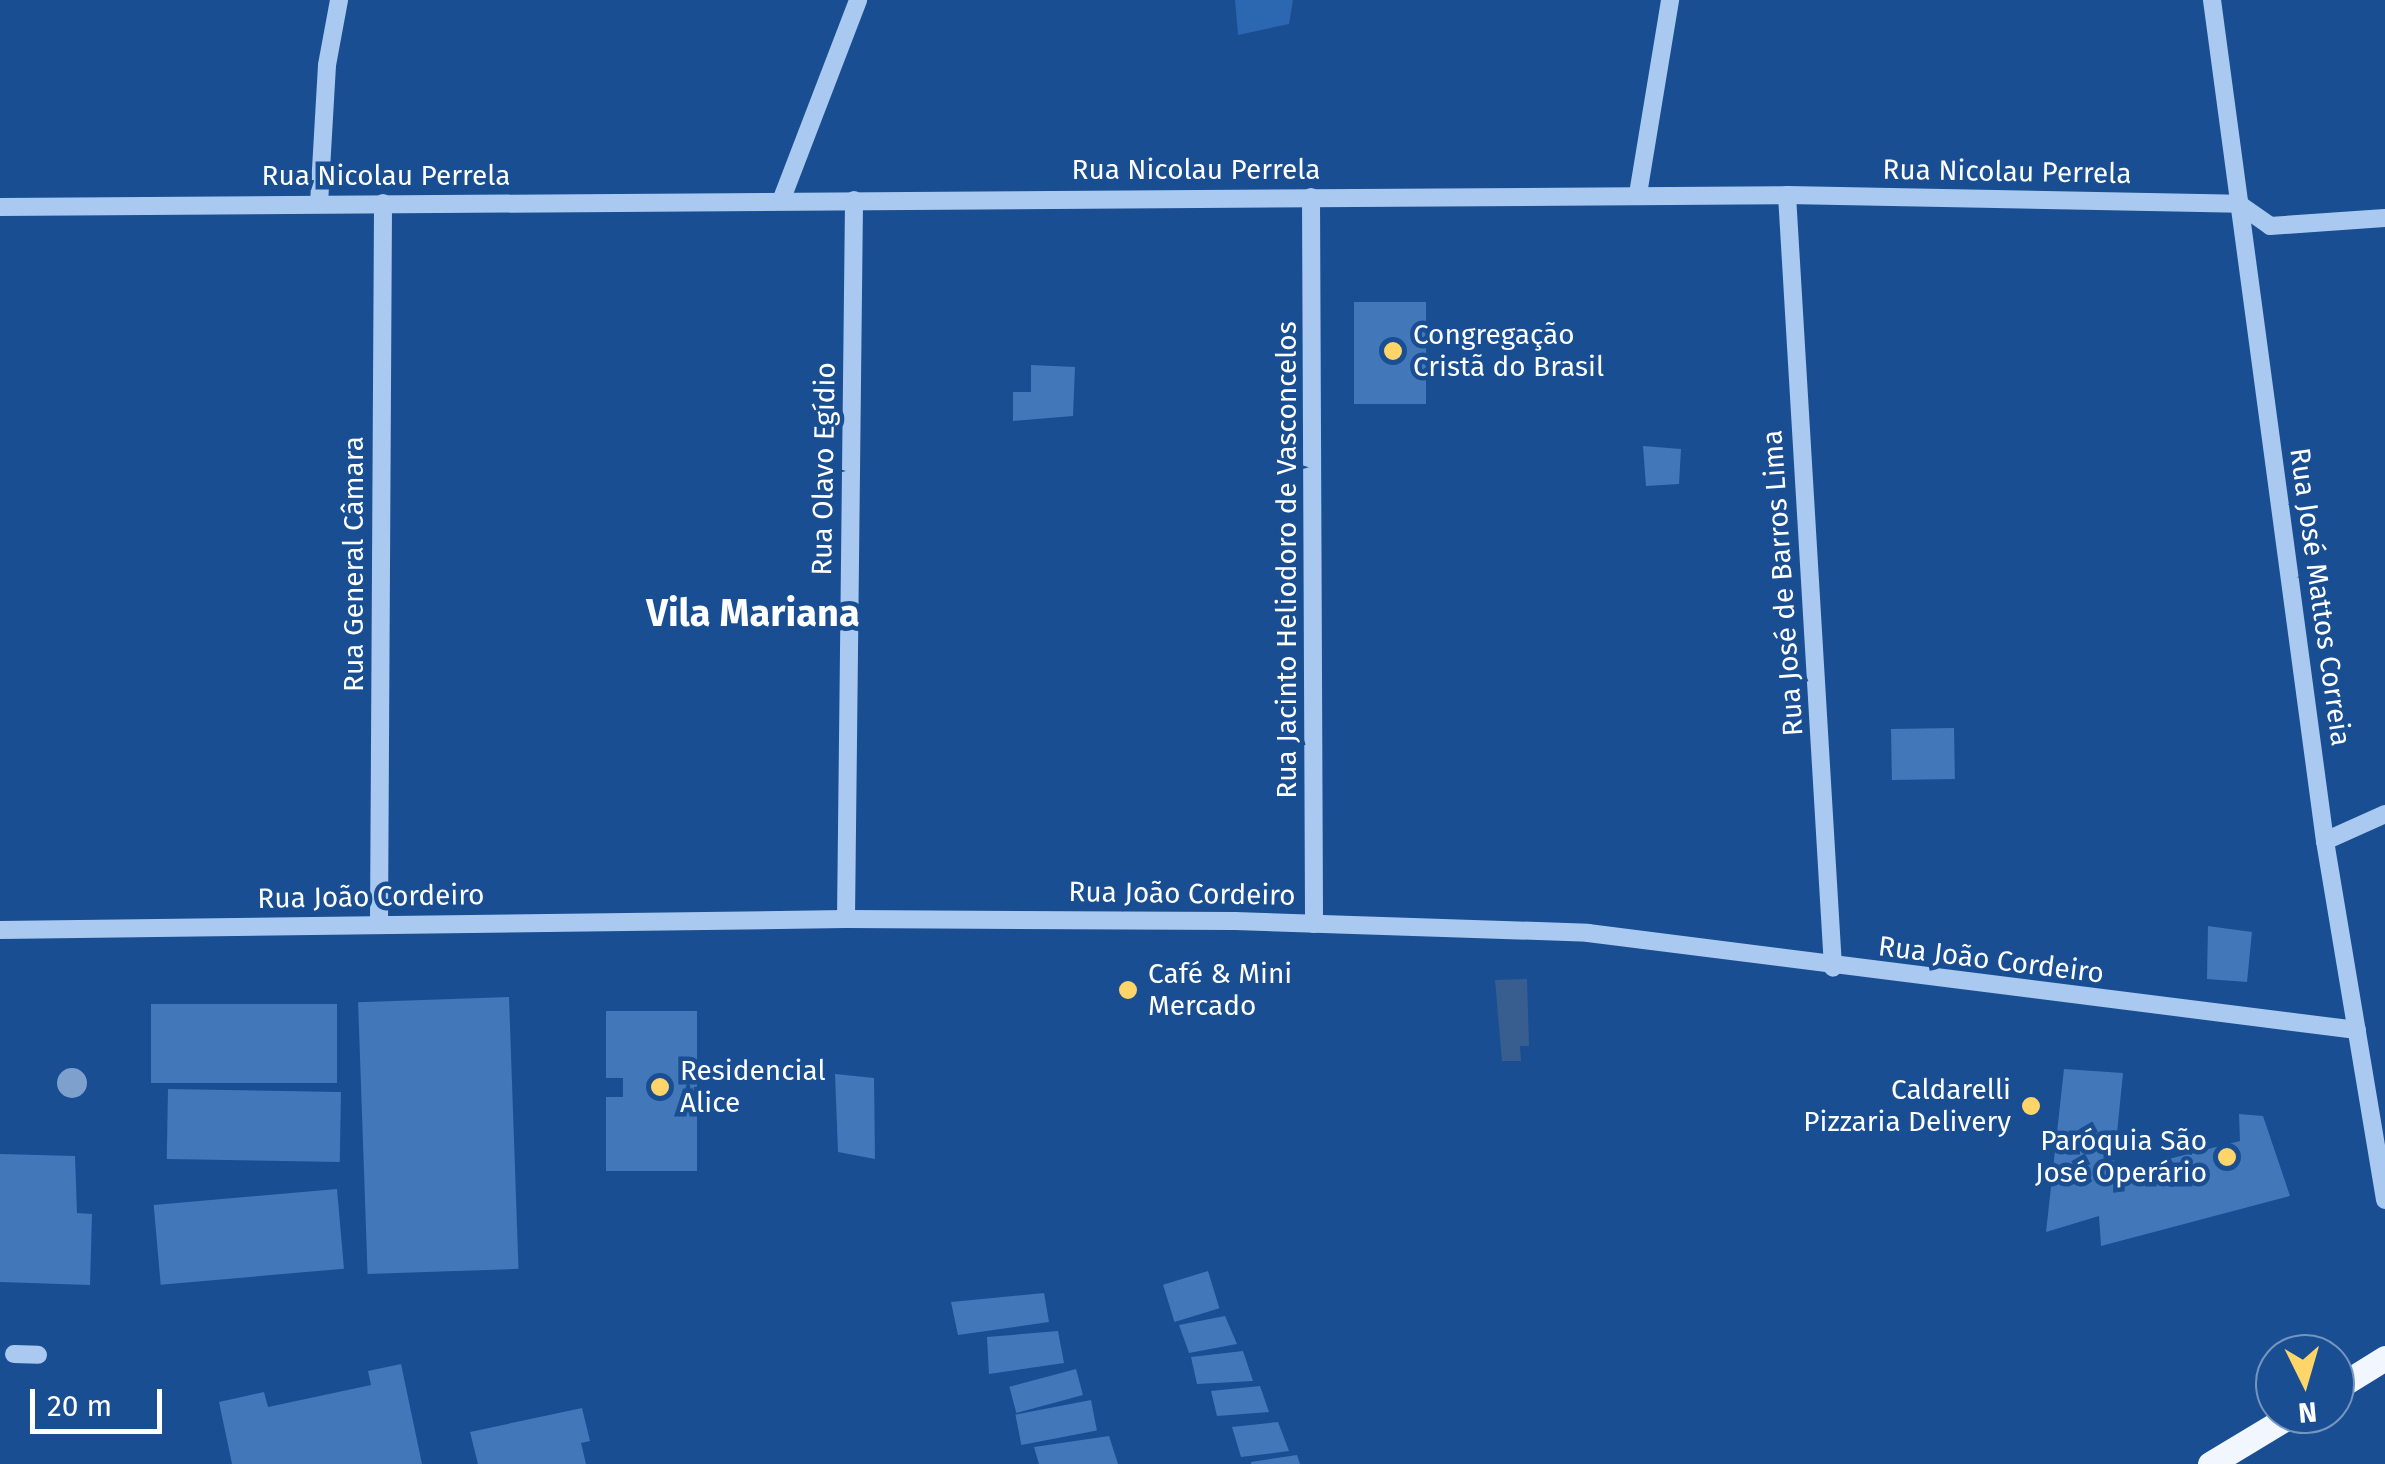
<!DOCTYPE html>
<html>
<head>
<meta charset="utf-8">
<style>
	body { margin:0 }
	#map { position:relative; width:2385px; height:1464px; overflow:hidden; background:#194e93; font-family:"Fira Sans",sans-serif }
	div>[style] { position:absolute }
	.green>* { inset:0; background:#2c67b1 }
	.water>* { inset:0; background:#385e90 }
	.building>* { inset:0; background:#4277ba; transform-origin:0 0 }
	.minor>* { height:18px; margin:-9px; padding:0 9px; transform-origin:9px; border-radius:9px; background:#a9c9f0 }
	.major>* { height:25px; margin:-12.5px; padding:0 12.5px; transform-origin:12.5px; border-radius:12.5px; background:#f2f7ff }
	.trees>* { width:30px; height:30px; margin:-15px; border-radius:50%; background:#7ea0cc }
	.dots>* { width:28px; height:28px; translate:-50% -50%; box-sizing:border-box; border:5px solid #194e93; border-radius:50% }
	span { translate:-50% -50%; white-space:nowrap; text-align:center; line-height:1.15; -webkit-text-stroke:9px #194e93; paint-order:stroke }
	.street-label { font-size:28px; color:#fff }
	.poi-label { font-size:28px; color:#fff }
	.left { translate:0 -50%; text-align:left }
	.right { translate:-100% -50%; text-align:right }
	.district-label { font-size:38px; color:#fff; font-weight:700 }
	.north { position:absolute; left:2255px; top:1334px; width:100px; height:100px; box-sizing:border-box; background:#194e93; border:2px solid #7595be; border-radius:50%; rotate:175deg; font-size:28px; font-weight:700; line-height:40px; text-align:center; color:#fff }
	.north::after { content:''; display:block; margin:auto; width:35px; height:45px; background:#ffd468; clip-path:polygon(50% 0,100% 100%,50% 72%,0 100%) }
	.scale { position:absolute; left:30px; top:1389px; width:132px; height:45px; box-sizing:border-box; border:5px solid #fff; border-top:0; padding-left:12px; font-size:30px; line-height:35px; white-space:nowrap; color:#fff; -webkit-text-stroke:8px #194e93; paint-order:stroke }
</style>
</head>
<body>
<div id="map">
	<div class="green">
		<i style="clip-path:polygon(1235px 0,1293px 0,1289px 24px,1238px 35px)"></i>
	</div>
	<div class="water">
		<i style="clip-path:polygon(1527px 979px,1529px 1046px,1520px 1046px,1521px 1061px,1502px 1061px,1495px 980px)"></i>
	</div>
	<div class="building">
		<i style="left:1354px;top:302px;width:72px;height:102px"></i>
		<i style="clip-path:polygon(1031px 365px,1075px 367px,1073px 416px,1013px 421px,1013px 392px,1031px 392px)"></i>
		<i style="clip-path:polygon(1643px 446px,1681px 449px,1679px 484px,1646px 486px)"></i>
		<i style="left:1954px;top:728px;width:51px;height:63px;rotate:89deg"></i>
		<i style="clip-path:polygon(2208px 926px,2252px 932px,2247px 982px,2207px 979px)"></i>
		<i style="left:509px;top:997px;width:272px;height:151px;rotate:88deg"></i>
		<i style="left:151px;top:1004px;width:186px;height:79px"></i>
		<i style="clip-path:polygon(606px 1011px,697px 1011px,697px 1171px,606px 1171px,606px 1097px,623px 1097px,623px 1078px,606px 1078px)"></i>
		<i style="clip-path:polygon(2064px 1069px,2123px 1073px,2113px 1173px,2240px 1141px,2239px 1114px,2263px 1116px,2290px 1196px,2101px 1246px,2099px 1216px,2046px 1232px)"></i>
		<i style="clip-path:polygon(835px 1074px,874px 1078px,875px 1159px,838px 1152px)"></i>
		<i style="left:168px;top:1089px;width:173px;height:70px;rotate:1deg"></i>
		<i style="clip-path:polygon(0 1154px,75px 1156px,77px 1213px,92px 1214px,90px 1285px,0 1282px)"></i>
		<i style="left:337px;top:1189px;width:80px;height:184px;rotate:85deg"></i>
		<i style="left:1208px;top:1271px;width:39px;height:47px;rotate:73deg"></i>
		<i style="clip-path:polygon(1044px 1293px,1049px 1322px,958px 1335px,951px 1302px)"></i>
		<i style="clip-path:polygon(1225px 1316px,1237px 1344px,1189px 1353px,1179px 1325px)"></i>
		<i style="clip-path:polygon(1058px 1331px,1064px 1363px,989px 1374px,987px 1337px)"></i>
		<i style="clip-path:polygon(1243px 1351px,1253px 1381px,1197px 1384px,1191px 1357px)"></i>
		<i style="clip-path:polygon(401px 1364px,422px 1464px,232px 1464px,219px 1402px,264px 1392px,268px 1407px,371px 1385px,368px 1371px)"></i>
		<i style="left:1076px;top:1369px;width:27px;height:69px;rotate:75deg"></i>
		<i style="clip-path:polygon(1260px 1386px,1269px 1412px,1217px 1416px,1211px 1391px)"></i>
		<i style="left:1091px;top:1400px;width:31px;height:77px;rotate:79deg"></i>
		<i style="clip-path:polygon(582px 1408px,590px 1441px,581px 1443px,586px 1464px,478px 1464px,470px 1432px)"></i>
		<i style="clip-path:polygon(1278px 1422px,1289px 1451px,1241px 1457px,1232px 1427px)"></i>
		<i style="clip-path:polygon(1109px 1436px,1118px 1464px,1039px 1464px,1034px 1447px)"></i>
		<i style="clip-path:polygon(1297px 1455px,1300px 1464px,1251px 1464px,1251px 1462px)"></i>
	</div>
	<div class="minor">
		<i style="left:2212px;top:0;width:849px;rotate:82.35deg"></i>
		<i style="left:2325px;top:841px;width:364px;rotate:80.5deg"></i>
		<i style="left:1638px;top:194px;width:197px;rotate:-80.6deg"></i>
		<i style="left:1787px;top:195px;width:774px;rotate:86.59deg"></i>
		<i style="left:1311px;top:197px;width:727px;rotate:89.76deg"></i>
		<i style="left:781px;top:201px;width:215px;rotate:-69deg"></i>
		<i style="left:319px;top:204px;width:139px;rotate:-86.7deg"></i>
		<i style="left:327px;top:65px;width:66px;rotate:-79.5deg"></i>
		<i style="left:0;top:207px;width:1787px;rotate:-0.38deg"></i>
		<i style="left:1787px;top:195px;width:452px;rotate:1.1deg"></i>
		<i style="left:2239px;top:204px;width:38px;rotate:35deg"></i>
		<i style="left:2270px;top:226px;width:115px;rotate:-4deg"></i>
		<i style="left:2325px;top:841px;width:66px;rotate:-24.2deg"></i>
		<i style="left:846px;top:919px;width:719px;rotate:-89.36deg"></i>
		<i style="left:379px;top:924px;width:721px;rotate:-89.68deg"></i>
		<i style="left:0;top:930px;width:846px;rotate:-0.74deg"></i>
		<i style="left:846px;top:919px;width:389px;rotate:0.3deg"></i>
		<i style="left:1235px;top:921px;width:353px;rotate:1.9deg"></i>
		<i style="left:1588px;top:933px;width:775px;rotate:7.19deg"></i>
		<i style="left:14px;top:1354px;width:24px;rotate:2deg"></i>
	</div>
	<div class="major">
		<i style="left:2335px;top:1389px;width:59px;rotate:-31.8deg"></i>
		<i style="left:2210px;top:1464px;width:97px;rotate:-31.1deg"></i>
	</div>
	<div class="trees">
		<i style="left:72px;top:1083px"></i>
	</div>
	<div class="dots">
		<i style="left:1393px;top:351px;background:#ffd468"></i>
		<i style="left:1128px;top:990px;background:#ffd468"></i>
		<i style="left:660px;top:1087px;background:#ffd468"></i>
		<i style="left:2031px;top:1106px;background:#ffd468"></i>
		<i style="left:2227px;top:1157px;background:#ffd468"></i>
	</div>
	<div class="street-label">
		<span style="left:1196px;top:170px">Rua Nicolau Perrela</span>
		<span style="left:2007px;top:172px;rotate:1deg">Rua Nicolau Perrela</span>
		<span style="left:386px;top:176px">Rua Nicolau Perrela</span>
		<span style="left:824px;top:469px;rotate:-89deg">Rua Olavo Egídio</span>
		<span style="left:1287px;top:560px;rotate:-90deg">Rua Jacinto Heliodoro de Vasconcelos</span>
		<span style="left:354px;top:564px;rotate:-90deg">Rua General Câmara</span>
		<span style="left:1783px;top:583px;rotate:-94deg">Rua José de Barros Lima</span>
		<span style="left:2320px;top:597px;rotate:82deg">Rua José Mattos Correia</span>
		<span style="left:1182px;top:894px;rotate:1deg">Rua João Cordeiro</span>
		<span style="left:371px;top:897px;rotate:-1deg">Rua João Cordeiro</span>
		<span style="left:1991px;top:960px;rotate:7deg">Rua João Cordeiro</span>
	</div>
	<div class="poi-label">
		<span class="left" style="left:1413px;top:351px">Congregação<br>Cristã do Brasil</span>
		<span class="left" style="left:1148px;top:990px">Café &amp; Mini<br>Mercado</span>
		<span class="left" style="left:680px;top:1087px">Residencial<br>Alice</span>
		<span class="right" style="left:2011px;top:1106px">Caldarelli<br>Pizzaria Delivery</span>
		<span class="right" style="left:2207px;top:1157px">Paróquia São<br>José Operário</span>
	</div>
	<div class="district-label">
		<span style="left:753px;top:614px">Vila Mariana</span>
	</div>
	<div class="north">N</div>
	<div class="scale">20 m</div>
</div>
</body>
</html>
